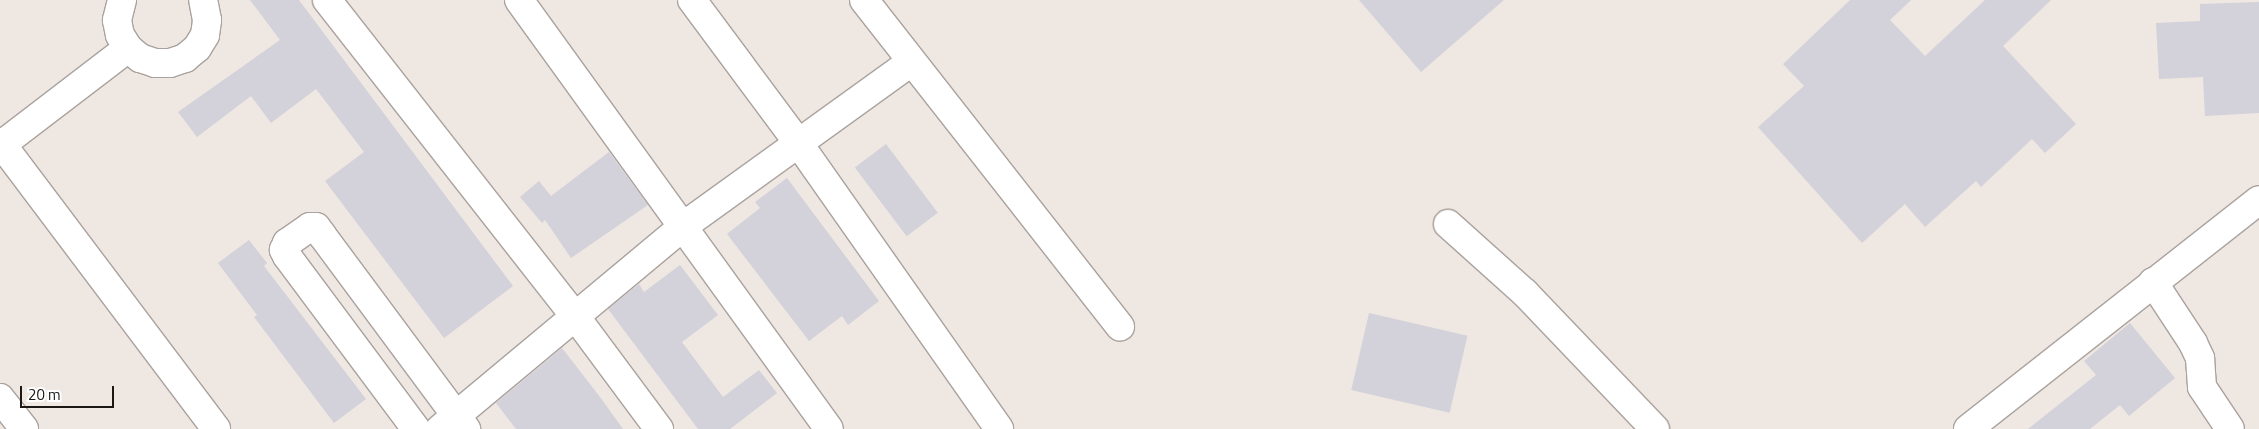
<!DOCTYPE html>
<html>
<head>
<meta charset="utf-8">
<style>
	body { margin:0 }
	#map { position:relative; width:2259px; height:429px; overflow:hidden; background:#efe7e2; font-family:"Titillium Web",sans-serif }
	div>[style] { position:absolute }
	.building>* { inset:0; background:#d3d1d9; transform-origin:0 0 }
	.roads { filter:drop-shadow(1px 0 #aaa29e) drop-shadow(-1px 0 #aaa29e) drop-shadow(0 1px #aaa29e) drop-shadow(0 -1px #aaa29e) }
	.minor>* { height:28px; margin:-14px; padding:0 14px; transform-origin:14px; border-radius:14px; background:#fff }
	span { translate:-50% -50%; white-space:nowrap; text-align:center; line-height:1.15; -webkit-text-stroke:5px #fff; paint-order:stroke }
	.scale { position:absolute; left:20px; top:386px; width:94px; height:22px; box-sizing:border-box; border:2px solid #1a1715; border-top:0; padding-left:6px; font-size:15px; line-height:18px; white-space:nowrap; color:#1a1715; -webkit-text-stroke:4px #fff; paint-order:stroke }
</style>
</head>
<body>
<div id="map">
	<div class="building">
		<i style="clip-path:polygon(250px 0,299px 0,513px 286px,444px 338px,325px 181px,364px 152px,316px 89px,271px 123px,251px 96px,197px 137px,178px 112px,280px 40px)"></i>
		<i style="clip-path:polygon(1359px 0,1504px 0,1421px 72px)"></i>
		<i style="clip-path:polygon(1850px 0,1911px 0,1890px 20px,1925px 56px,1985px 0,2051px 0,2003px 46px,2076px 124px,2045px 153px,2032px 139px,1981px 187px,1976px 181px,1925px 227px,1905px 204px,1862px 243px,1758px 127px,1804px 86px,1783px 64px)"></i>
		<i style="clip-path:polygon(2259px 2px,2259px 113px,2205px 116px,2203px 77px,2159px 79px,2156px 23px,2200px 21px,2200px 4px)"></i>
		<i style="left:886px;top:144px;width:86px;height:39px;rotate:53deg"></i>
		<i style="clip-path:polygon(609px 152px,648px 205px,571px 258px,545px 220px,542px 223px,520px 197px,539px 181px,551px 196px)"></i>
		<i style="clip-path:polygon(787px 178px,879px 301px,848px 325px,842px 316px,809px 341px,727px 234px,760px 208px,755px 202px)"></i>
		<i style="clip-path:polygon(249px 240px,267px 263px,264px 266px,366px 399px,334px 423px,254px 317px,257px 315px,218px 263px)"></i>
		<i style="clip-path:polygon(680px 265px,718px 315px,682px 342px,723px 397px,759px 370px,777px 393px,730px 429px,698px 429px,608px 309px,639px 284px,644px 292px)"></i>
		<i style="left:1369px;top:313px;width:101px;height:79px;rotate:13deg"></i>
		<i style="clip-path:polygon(2130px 323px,2175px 378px,2129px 416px,2120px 405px,2090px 429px,2028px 429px,2096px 375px,2084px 361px)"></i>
		<i style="clip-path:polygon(562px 348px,600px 397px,623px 429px,516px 429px,496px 403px)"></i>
	</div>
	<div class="roads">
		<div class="minor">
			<i style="left:122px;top:0;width:21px;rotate:104deg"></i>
			<i style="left:117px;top:20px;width:15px;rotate:79deg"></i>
			<i style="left:120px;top:35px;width:15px;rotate:58deg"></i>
			<i style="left:128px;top:48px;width:16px;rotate:40deg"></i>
			<i style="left:140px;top:58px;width:16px;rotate:18deg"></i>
			<i style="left:155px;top:63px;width:15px"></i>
			<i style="left:170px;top:63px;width:16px;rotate:-18deg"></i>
			<i style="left:185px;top:58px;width:16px;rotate:-40deg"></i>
			<i style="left:197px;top:48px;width:15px;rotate:-58deg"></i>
			<i style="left:205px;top:35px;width:15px;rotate:-82deg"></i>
			<i style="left:207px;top:20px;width:20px;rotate:-101deg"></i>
			<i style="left:327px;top:0;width:402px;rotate:51.9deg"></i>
			<i style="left:575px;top:316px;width:141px;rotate:53.4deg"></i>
			<i style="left:519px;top:0;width:529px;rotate:54.15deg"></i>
			<i style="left:692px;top:0;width:179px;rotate:53.4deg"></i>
			<i style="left:799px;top:144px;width:348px;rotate:54.9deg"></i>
			<i style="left:864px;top:0;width:415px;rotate:51.9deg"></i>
			<i style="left:0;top:142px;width:359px;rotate:53deg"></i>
			<i style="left:0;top:146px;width:161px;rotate:-37.4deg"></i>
			<i style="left:1448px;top:224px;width:103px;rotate:41.9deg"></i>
			<i style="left:1525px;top:293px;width:188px;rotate:46.3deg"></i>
			<i style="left:2153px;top:282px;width:73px;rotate:56.7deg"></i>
			<i style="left:2193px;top:343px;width:17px;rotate:65deg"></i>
			<i style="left:2200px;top:358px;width:29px;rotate:86deg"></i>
			<i style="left:2202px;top:387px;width:50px;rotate:56.3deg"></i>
			<i style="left:0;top:398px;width:39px;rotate:52deg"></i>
			<i style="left:416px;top:429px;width:216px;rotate:-126.7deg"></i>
			<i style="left:287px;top:256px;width:7px;rotate:-117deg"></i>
			<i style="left:284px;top:250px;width:8px;rotate:-67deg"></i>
			<i style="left:287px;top:243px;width:28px;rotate:-35deg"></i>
			<i style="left:310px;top:227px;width:6px"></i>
			<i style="left:316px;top:227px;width:10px;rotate:53deg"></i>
			<i style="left:322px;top:235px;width:242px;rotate:53.4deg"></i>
			<i style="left:440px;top:429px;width:319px;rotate:-39.8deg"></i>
			<i style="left:685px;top:225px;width:279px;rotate:-35.8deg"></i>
			<i style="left:1968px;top:429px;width:370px;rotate:-38.2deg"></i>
		</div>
	</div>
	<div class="scale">20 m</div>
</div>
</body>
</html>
